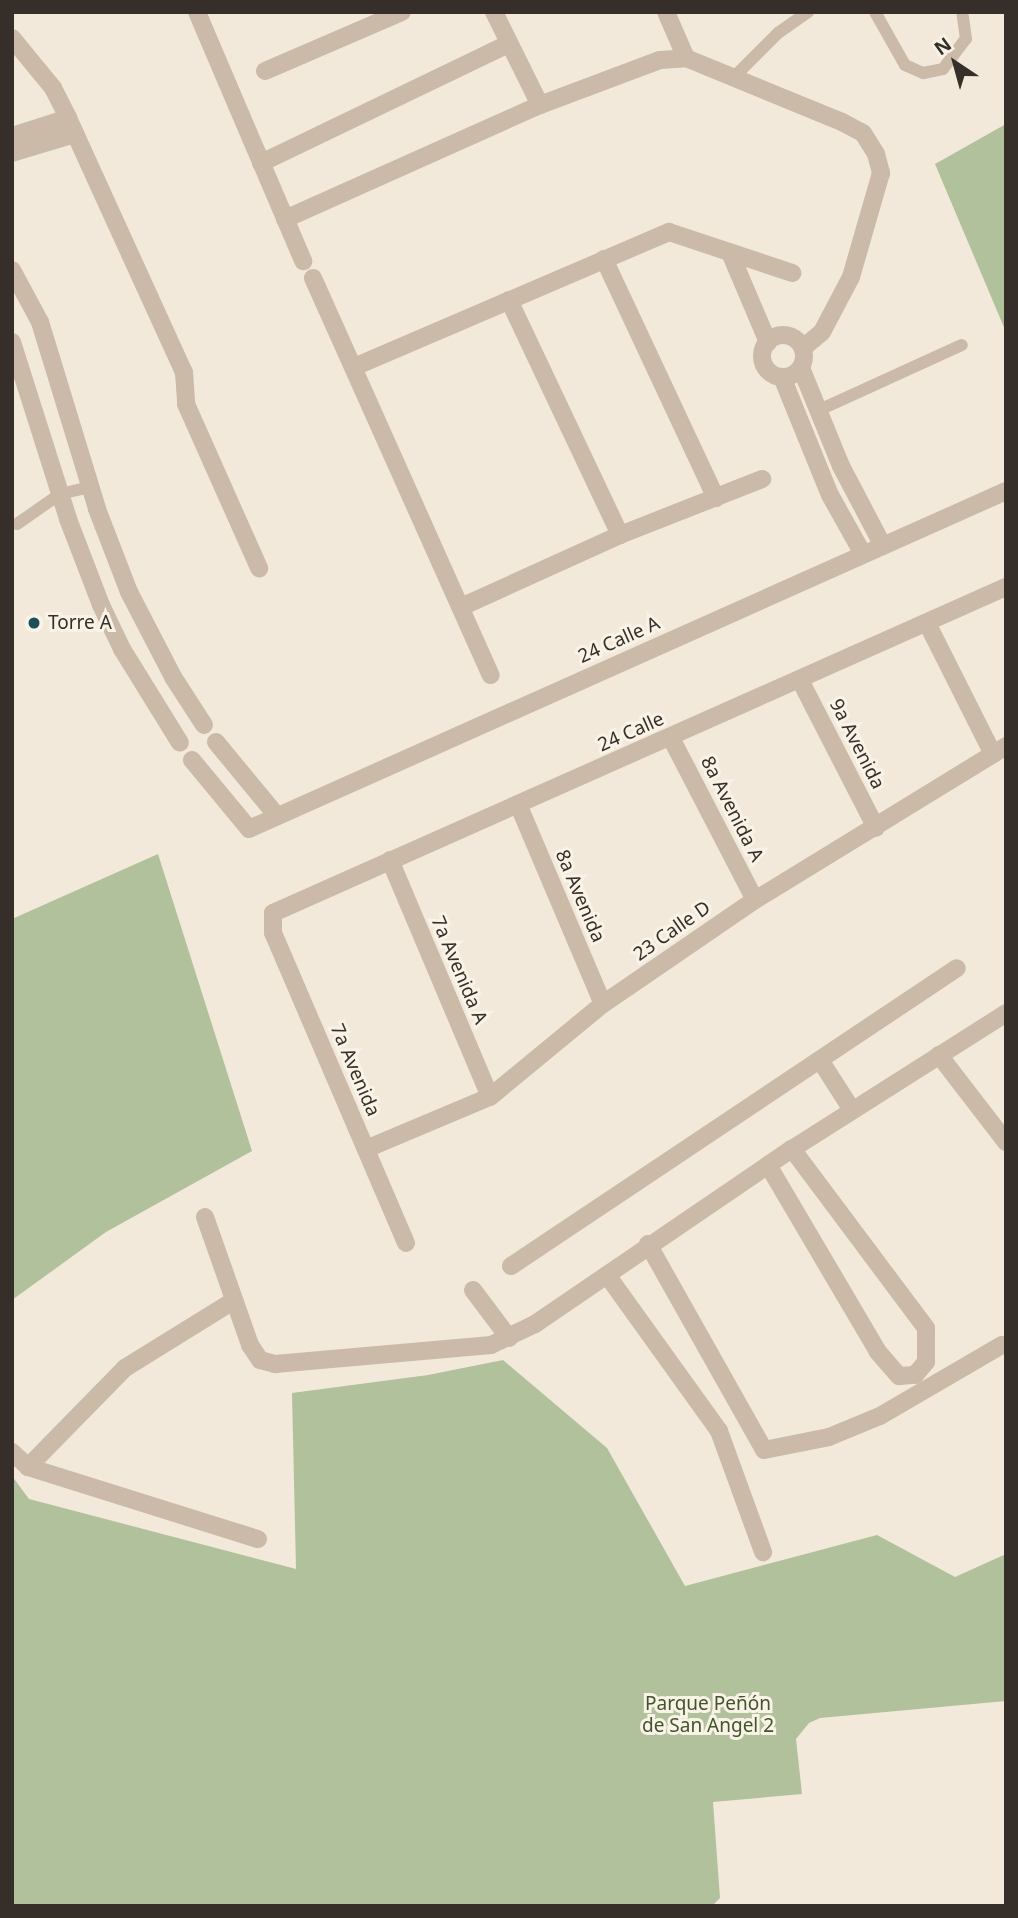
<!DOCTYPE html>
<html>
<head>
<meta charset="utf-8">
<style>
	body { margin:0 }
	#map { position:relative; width:1018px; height:1918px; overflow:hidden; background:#f2e9db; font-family:"Noto Sans",sans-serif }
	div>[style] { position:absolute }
	.green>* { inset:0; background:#b0c19b }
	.service>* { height:12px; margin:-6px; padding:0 6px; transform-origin:6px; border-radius:6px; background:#cabaa7 }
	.minor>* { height:18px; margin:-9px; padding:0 9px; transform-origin:9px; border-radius:9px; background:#cabaa7 }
	.minor>.ring { margin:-9px; padding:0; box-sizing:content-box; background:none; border:18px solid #cabaa7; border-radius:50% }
	.dots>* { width:19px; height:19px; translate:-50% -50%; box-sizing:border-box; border:4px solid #f9f3e7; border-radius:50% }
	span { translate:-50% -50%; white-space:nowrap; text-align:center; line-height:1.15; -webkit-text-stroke:6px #f9f3e7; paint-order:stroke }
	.poi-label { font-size:19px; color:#362e28 }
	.left { translate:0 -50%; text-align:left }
	.street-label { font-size:19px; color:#362e28 }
	.park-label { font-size:19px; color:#41542b }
	.frame { position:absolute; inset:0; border:14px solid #362e28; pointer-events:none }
	.north { position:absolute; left:920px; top:28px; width:70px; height:70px; -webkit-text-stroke:5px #f9f3e7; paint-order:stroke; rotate:324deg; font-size:19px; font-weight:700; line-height:28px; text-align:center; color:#362e28 }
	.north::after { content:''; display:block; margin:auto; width:24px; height:32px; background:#362e28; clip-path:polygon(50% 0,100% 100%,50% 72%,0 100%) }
</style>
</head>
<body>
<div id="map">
	<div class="green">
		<i style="clip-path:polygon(1006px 124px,1006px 332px,935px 164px)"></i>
		<i style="clip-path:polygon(158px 854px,252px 1151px,106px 1232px,12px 1300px,12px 919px)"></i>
		<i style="clip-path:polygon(503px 1360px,607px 1448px,685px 1586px,877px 1535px,955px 1577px,1006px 1554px,1006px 1701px,820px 1718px,809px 1723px,796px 1739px,802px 1794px,713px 1802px,720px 1898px,712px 1906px,12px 1906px,12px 1476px,29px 1499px,296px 1569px,292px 1393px,428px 1375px)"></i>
	</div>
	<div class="service">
		<i style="left:875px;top:12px;width:61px;rotate:60.5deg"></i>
		<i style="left:905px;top:65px;width:20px;rotate:24deg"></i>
		<i style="left:923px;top:73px;width:20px;rotate:-11deg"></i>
		<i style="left:943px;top:69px;width:38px;rotate:-53deg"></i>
		<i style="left:966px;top:39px;width:27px;rotate:-98deg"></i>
		<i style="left:733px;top:78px;width:64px;rotate:-45deg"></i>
		<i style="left:778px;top:33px;width:37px;rotate:-35deg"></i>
		<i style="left:817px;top:411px;width:159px;rotate:-24.5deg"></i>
		<i style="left:17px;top:524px;width:52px;rotate:-34.9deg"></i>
		<i style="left:60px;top:494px;width:31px;rotate:-13deg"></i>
	</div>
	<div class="minor">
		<i style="left:197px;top:12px;width:271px;rotate:66.9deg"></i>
		<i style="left:494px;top:12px;width:104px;rotate:63.7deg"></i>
		<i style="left:666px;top:12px;width:50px;rotate:66.5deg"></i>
		<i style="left:686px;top:58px;width:169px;rotate:22.3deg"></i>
		<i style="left:842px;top:122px;width:24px;rotate:28deg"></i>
		<i style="left:863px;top:133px;width:25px;rotate:58deg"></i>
		<i style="left:876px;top:154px;width:20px;rotate:75deg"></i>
		<i style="left:881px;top:173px;width:108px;rotate:106.1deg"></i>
		<i style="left:851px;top:277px;width:62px;rotate:117.8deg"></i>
		<i style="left:822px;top:332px;width:25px;rotate:140deg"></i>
		<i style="left:12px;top:38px;width:65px;rotate:50.6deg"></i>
		<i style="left:53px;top:88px;width:34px;rotate:63deg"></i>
		<i style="left:68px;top:118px;width:279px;rotate:65.5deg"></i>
		<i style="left:184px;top:372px;width:32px;rotate:86deg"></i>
		<i style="left:186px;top:404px;width:180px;rotate:66deg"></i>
		<i style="left:265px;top:71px;width:149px;rotate:-23.3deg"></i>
		<i style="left:12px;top:136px;width:59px;rotate:-17.8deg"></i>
		<i style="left:12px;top:153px;width:66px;rotate:-16.8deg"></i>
		<i style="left:261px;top:163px;width:274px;rotate:-25.7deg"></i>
		<i style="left:285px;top:219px;width:279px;rotate:-24.1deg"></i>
		<i style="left:540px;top:105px;width:128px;rotate:-20.6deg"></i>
		<i style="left:660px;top:60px;width:26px;rotate:-4deg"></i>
		<i style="left:731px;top:255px;width:95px;rotate:67deg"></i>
		<i style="left:604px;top:259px;width:264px;rotate:64.9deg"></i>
		<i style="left:12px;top:270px;width:59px;rotate:61.7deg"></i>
		<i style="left:40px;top:322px;width:195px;rotate:73deg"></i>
		<i style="left:97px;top:509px;width:89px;rotate:68.9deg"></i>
		<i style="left:129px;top:592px;width:96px;rotate:62.6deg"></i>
		<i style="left:173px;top:677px;width:57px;rotate:57.1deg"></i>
		<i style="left:313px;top:278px;width:435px;rotate:65.9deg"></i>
		<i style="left:509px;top:300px;width:260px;rotate:64.7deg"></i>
		<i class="ring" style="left:762px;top:335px;width:24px;height:24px"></i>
		<i style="left:12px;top:342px;width:186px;rotate:72.4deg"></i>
		<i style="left:68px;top:519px;width:92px;rotate:69deg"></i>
		<i style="left:101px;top:605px;width:49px;rotate:64.5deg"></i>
		<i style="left:122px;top:649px;width:110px;rotate:58.3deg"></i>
		<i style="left:354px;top:367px;width:343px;rotate:-23.2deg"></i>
		<i style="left:669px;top:232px;width:130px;rotate:18.4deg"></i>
		<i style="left:801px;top:368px;width:106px;rotate:67.8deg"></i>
		<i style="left:841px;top:466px;width:90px;rotate:62.3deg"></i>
		<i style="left:782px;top:377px;width:127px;rotate:67.9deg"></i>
		<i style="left:830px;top:495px;width:68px;rotate:60.8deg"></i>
		<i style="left:461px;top:607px;width:175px;rotate:-24.4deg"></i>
		<i style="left:620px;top:535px;width:153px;rotate:-21.5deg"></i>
		<i style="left:927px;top:623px;width:147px;rotate:63.3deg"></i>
		<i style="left:800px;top:680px;width:166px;rotate:62.8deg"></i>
		<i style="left:671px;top:738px;width:182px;rotate:62.6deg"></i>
		<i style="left:216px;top:742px;width:96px;rotate:50.5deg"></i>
		<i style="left:192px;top:760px;width:89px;rotate:50.4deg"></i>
		<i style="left:249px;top:829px;width:829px;rotate:-24.06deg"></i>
		<i style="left:518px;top:804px;width:217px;rotate:67deg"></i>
		<i style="left:390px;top:860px;width:257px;rotate:67.1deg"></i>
		<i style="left:939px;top:1055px;width:110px;rotate:52.4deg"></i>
		<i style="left:820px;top:1060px;width:59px;rotate:57.4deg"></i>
		<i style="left:366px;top:1149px;width:134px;rotate:-22.8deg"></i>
		<i style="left:490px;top:1097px;width:146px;rotate:-39.5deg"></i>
		<i style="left:603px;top:1004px;width:184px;rotate:-34.4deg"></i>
		<i style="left:755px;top:900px;width:294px;rotate:-31.5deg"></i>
		<i style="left:768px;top:1165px;width:217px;rotate:59.5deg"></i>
		<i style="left:878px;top:1352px;width:32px;rotate:49deg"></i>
		<i style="left:899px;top:1376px;width:16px;rotate:-4deg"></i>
		<i style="left:915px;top:1375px;width:17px;rotate:-50deg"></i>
		<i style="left:926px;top:1362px;width:34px;rotate:-90deg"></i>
		<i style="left:926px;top:1328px;width:224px;rotate:-126.8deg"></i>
		<i style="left:205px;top:1217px;width:136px;rotate:70.6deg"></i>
		<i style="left:250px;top:1345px;width:18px;rotate:56deg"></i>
		<i style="left:260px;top:1360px;width:16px;rotate:15deg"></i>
		<i style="left:275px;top:1364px;width:217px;rotate:-5deg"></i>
		<i style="left:491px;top:1345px;width:49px;rotate:-25.5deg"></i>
		<i style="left:535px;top:1324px;width:311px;rotate:-34.3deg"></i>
		<i style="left:792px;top:1149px;width:254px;rotate:-32.4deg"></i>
		<i style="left:406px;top:1243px;width:337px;rotate:-113.2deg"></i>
		<i style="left:273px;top:933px;width:20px;rotate:-90deg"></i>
		<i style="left:273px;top:913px;width:802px;rotate:-23.98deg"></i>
		<i style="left:648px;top:1244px;width:236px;rotate:60.6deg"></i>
		<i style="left:764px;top:1450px;width:66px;rotate:-11.3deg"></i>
		<i style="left:829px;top:1437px;width:55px;rotate:-22.4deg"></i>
		<i style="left:880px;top:1416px;width:141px;rotate:-30.2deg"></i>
		<i style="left:511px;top:1266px;width:536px;rotate:-33.75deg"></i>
		<i style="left:607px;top:1275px;width:192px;rotate:54.3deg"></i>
		<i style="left:719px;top:1431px;width:129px;rotate:70deg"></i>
		<i style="left:473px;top:1290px;width:60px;rotate:53.1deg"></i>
		<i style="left:12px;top:1452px;width:22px;rotate:43deg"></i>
		<i style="left:28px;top:1467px;width:241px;rotate:17.4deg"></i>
		<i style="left:28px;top:1467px;width:139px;rotate:-45.6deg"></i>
		<i style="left:125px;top:1368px;width:127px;rotate:-31.8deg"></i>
	</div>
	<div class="dots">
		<i style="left:34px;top:623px;background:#1d4e57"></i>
	</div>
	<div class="poi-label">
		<span class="left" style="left:48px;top:623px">Torre A</span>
	</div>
	<div class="street-label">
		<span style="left:619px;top:640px;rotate:-24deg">24 Calle A</span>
		<span style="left:631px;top:732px;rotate:-24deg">24 Calle</span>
		<span style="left:857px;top:744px;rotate:63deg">9a Avenida</span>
		<span style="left:732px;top:809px;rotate:63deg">8a Avenida A</span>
		<span style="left:580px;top:896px;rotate:67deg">8a Avenida</span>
		<span style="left:672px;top:931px;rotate:-35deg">23 Calle D</span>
		<span style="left:459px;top:970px;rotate:67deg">7a Avenida A</span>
		<span style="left:355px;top:1070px;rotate:67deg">7a Avenida</span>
	</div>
	<div class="park-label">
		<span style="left:708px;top:1715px">Parque Peñón<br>de San Angel 2</span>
	</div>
	<div class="frame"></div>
	<div class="north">N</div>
</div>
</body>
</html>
